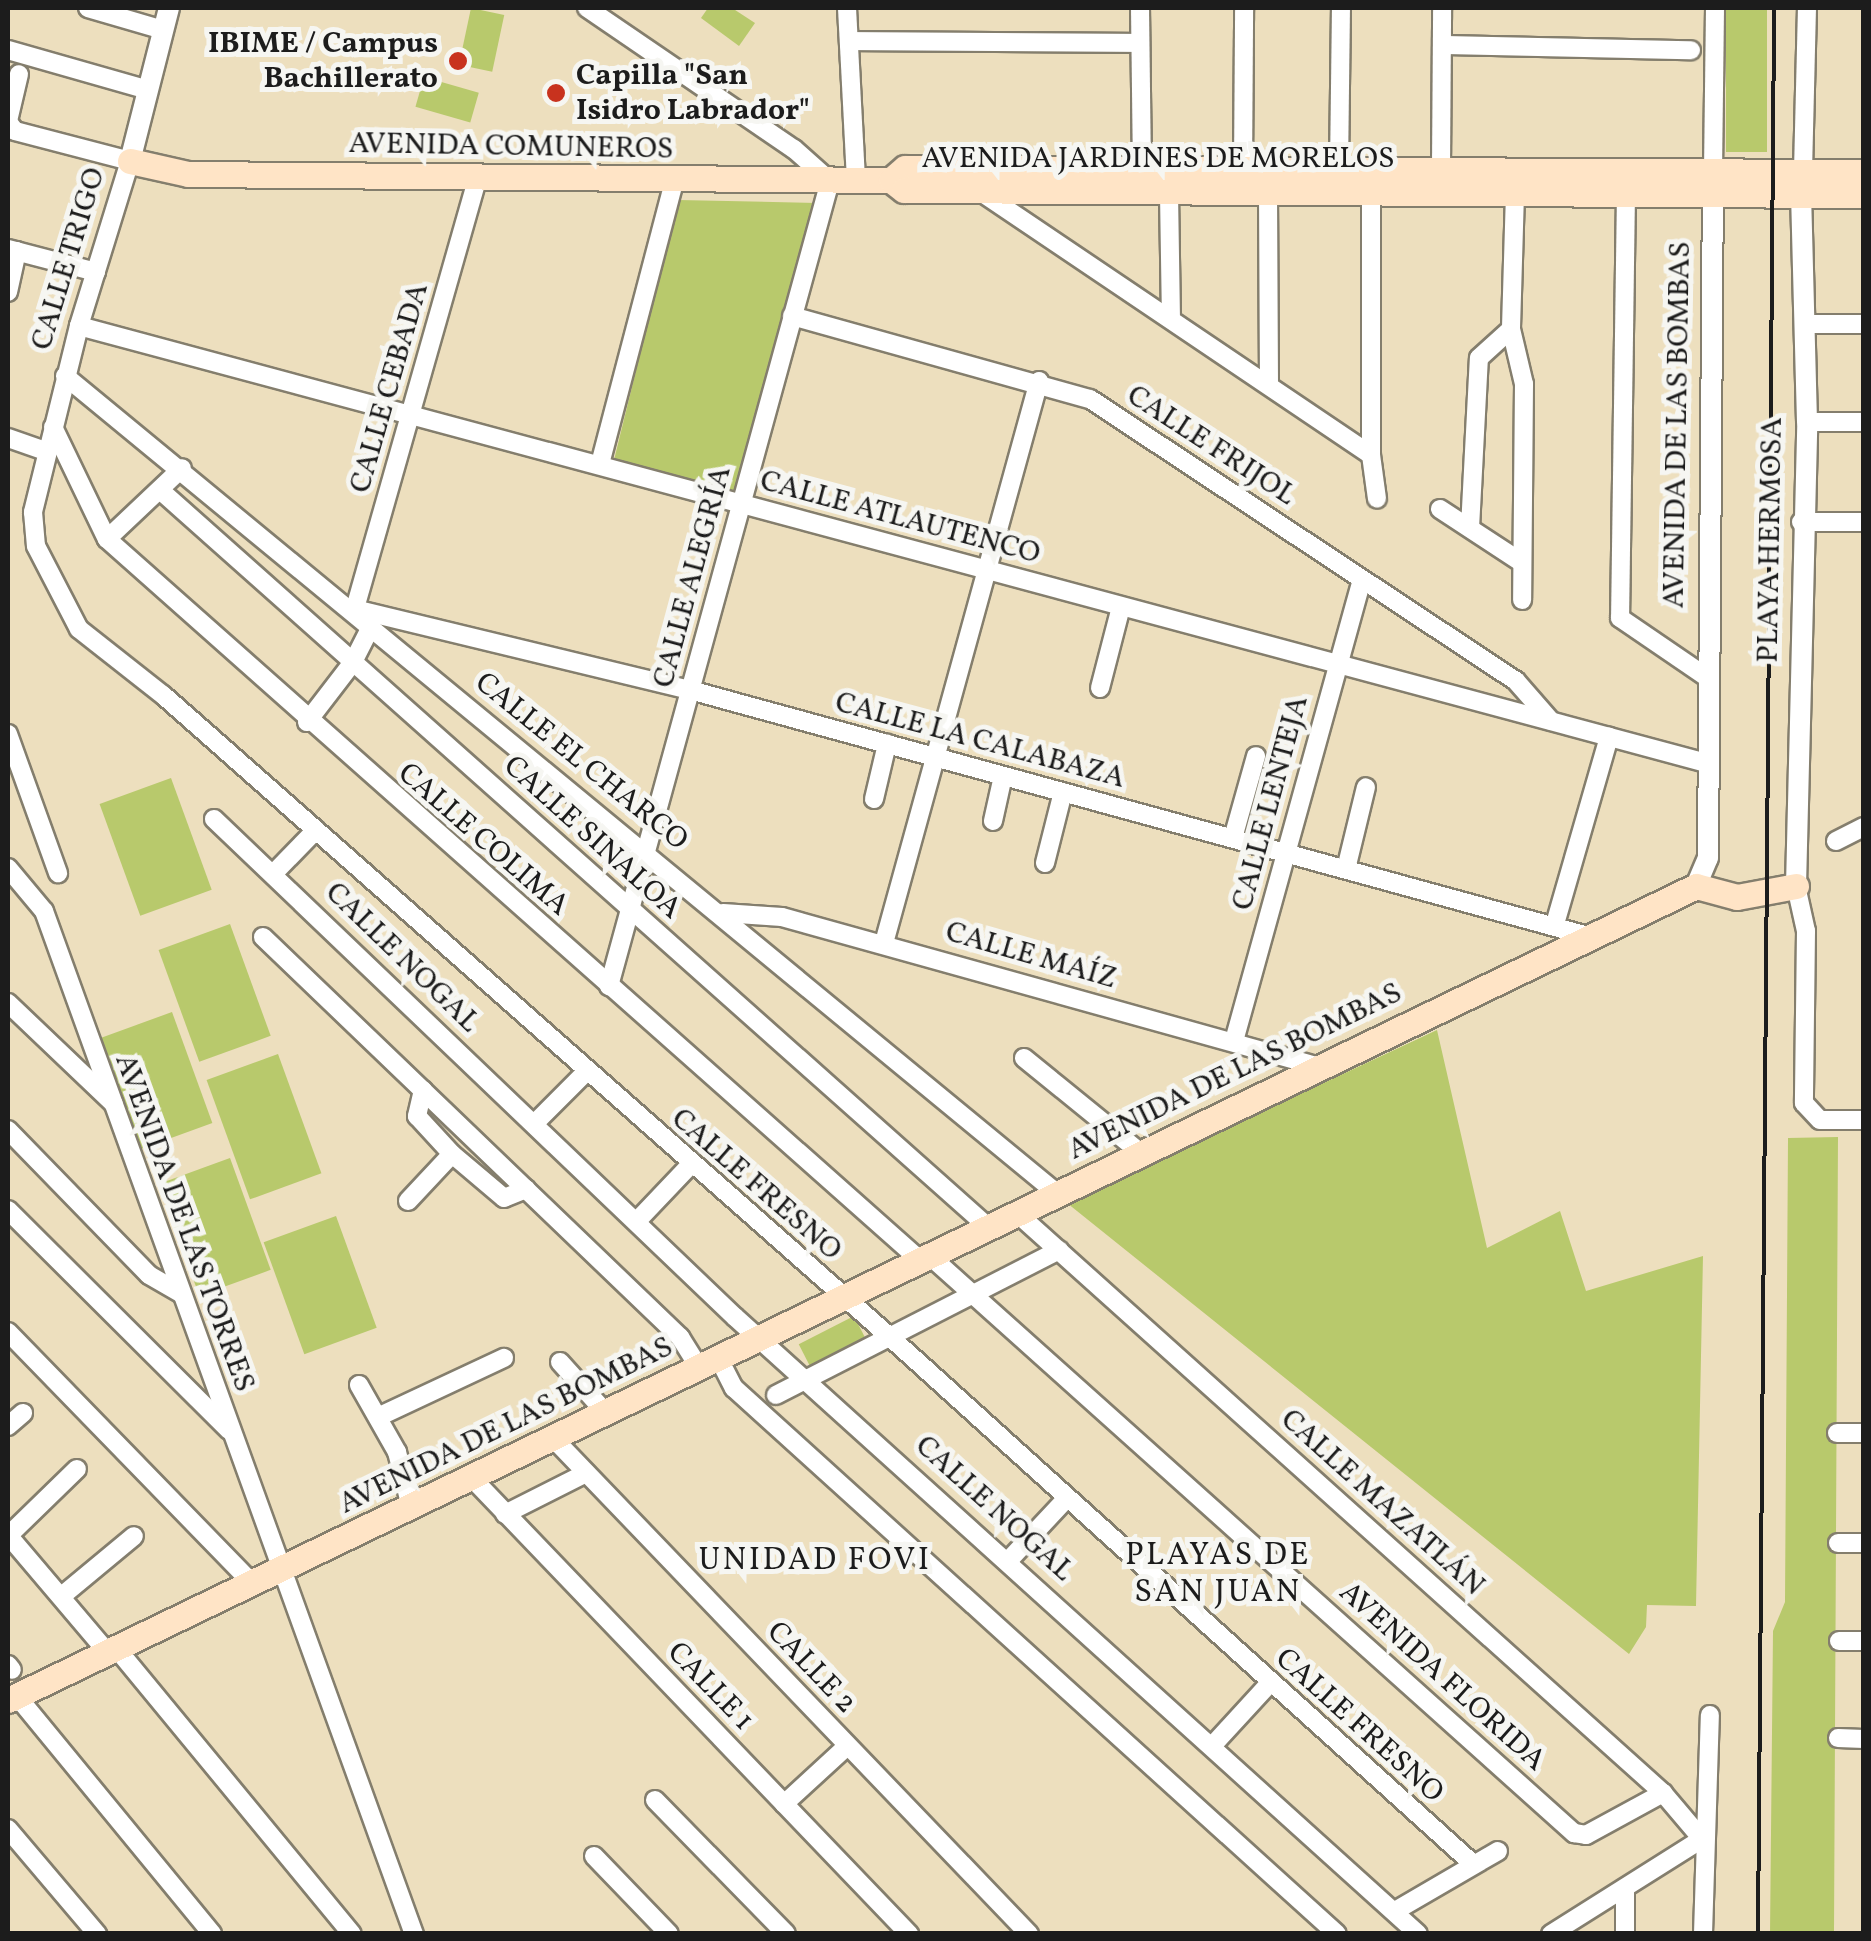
<!DOCTYPE html>
<html>
<head>
<meta charset="utf-8">
<style>
	body { margin:0 }
	#map { position:relative; width:1871px; height:1941px; overflow:hidden; background:#eddfbe; font-family:Vollkorn,serif }
	div>[style] { position:absolute }
	.green>* { inset:0; background:#b8c96c; transform-origin:0 0 }
	.roads { filter:drop-shadow(2px 0 #847e6d) drop-shadow(-2px 0 #847e6d) drop-shadow(0 2px #847e6d) drop-shadow(0 -2px #847e6d) }
	.minor>* { height:18px; margin:-9px; padding:0 9px; transform-origin:9px; border-radius:9px; background:#fff }
	.tertiary>* { height:20px; margin:-10px; padding:0 10px; transform-origin:10px; border-radius:10px; background:#fff }
	.secondary>* { height:25px; margin:-12.5px; padding:0 12.5px; transform-origin:12.5px; border-radius:12.5px; background:#ffe4c6 }
	.rail>* { height:4px; margin:-2px; padding:0 2px; transform-origin:2px; border-radius:2px; background:#1c1c1c }
	.dots>* { width:28px; height:28px; translate:-50% -50%; box-sizing:border-box; border:5px solid #f6f6f2; border-radius:50% }
	span { translate:-50% -50%; white-space:nowrap; text-align:center; line-height:1.15; -webkit-text-stroke:10px #f6f6f2; paint-order:stroke }
	.poi-label { font-size:30px; color:#1c1c1c; font-weight:700 }
	.right { translate:-100% -50%; text-align:right }
	.left { translate:0 -50%; text-align:left }
	.street-label { font-size:30px; color:#1c1c1c }
	.neighbourhood-label { font-size:32px; color:#1c1c1c; letter-spacing:2.5px }
	.frame { position:absolute; inset:0; border:10px solid #1c1c1c; pointer-events:none }
</style>
</head>
<body>
<div id="map">
	<div class="green">
		<i style="left:471px;top:8px;width:34px;height:58px;rotate:12deg"></i>
		<i style="clip-path:polygon(708px 8px,732px 8px,755px 23px,739px 46px,701px 18px)"></i>
		<i style="left:1726px;top:8px;width:41px;height:144px"></i>
		<i style="left:424px;top:77px;width:57px;height:31px;rotate:16deg"></i>
		<i style="clip-path:polygon(678px 200px,817px 203px,736px 492px,614px 460px)"></i>
		<i style="left:171px;top:778px;width:119px;height:76px;rotate:70deg"></i>
		<i style="left:230px;top:924px;width:119px;height:76px;rotate:70deg"></i>
		<i style="left:172px;top:1012px;width:118px;height:76px;rotate:70deg"></i>
		<i style="clip-path:polygon(1437px 1030px,1487px 1248px,1560px 1211px,1586px 1291px,1703px 1256px,1696px 1606px,1647px 1605px,1646px 1627px,1629px 1654px,1067px 1203px)"></i>
		<i style="left:278px;top:1054px;width:127px;height:76px;rotate:70deg"></i>
		<i style="clip-path:polygon(1838px 1137px,1834px 1933px,1770px 1934px,1773px 1631px,1785px 1602px,1788px 1138px)"></i>
		<i style="left:230px;top:1158px;width:119px;height:76px;rotate:70deg"></i>
		<i style="left:336px;top:1216px;width:119px;height:77px;rotate:70deg"></i>
		<i style="left:854px;top:1316px;width:25px;height:62px;rotate:63deg"></i>
	</div>
	<div class="roads">
		<div class="minor">
			<i style="left:88px;top:8px;width:78px;rotate:16.3deg"></i>
			<i style="left:587px;top:8px;width:250px;rotate:34.3deg"></i>
			<i style="left:794px;top:149px;width:48px;rotate:41.6deg"></i>
			<i style="left:830px;top:181px;width:835px;rotate:105.35deg"></i>
			<i style="left:847px;top:8px;width:172px;rotate:87deg"></i>
			<i style="left:1140px;top:8px;width:159px;rotate:89.3deg"></i>
			<i style="left:850px;top:41px;width:290px;rotate:0.4deg"></i>
			<i style="left:1443px;top:45px;width:248px;rotate:1.2deg"></i>
			<i style="left:8px;top:50px;width:146px;rotate:15.9deg"></i>
			<i style="left:8px;top:121px;width:48px;rotate:-76.8deg"></i>
			<i style="left:8px;top:122px;width:11px;rotate:52deg"></i>
			<i style="left:15px;top:131px;width:119px;rotate:14.6deg"></i>
			<i style="left:130px;top:161px;width:173px;rotate:107.2deg"></i>
			<i style="left:79px;top:326px;width:192px;rotate:103.9deg"></i>
			<i style="left:33px;top:512px;width:34px;rotate:85deg"></i>
			<i style="left:36px;top:546px;width:93px;rotate:62.6deg"></i>
			<i style="left:79px;top:629px;width:107px;rotate:38.2deg"></i>
			<i style="left:163px;top:695px;width:970px;rotate:41.45deg"></i>
			<i style="left:890px;top:1337px;width:786px;rotate:42.11deg"></i>
			<i style="left:1441px;top:168px;width:160px;rotate:-89.6deg"></i>
			<i style="left:1243px;top:169px;width:161px;rotate:-89.6deg"></i>
			<i style="left:1339px;top:169px;width:161px;rotate:-89.3deg"></i>
			<i style="left:1803px;top:171px;width:163px;rotate:-88.6deg"></i>
			<i style="left:1713px;top:172px;width:164px;rotate:-89.3deg"></i>
			<i style="left:477px;top:180px;width:446px;rotate:105.9deg"></i>
			<i style="left:355px;top:609px;width:345px;rotate:13.6deg"></i>
			<i style="left:690px;top:690px;width:931px;rotate:15.32deg"></i>
			<i style="left:981px;top:192px;width:470px;rotate:34deg"></i>
			<i style="left:1626px;top:192px;width:426px;rotate:90.8deg"></i>
			<i style="left:1620px;top:618px;width:107px;rotate:34.3deg"></i>
			<i style="left:1169px;top:193px;width:122px;rotate:89.1deg"></i>
			<i style="left:1515px;top:193px;width:136px;rotate:91.7deg"></i>
			<i style="left:1511px;top:329px;width:57px;rotate:76.7deg"></i>
			<i style="left:1524px;top:384px;width:216px;rotate:90.5deg"></i>
			<i style="left:1268px;top:194px;width:188px;rotate:89.7deg"></i>
			<i style="left:1371px;top:194px;width:261px;rotate:90deg"></i>
			<i style="left:1371px;top:455px;width:44px;rotate:82.2deg"></i>
			<i style="left:8px;top:249px;width:91px;rotate:14.6deg"></i>
			<i style="left:8px;top:292px;width:42px;rotate:-77.6deg"></i>
			<i style="left:792px;top:316px;width:309px;rotate:15.6deg"></i>
			<i style="left:1090px;top:399px;width:511px;rotate:33.5deg"></i>
			<i style="left:1516px;top:681px;width:53px;rotate:48.8deg"></i>
			<i style="left:1806px;top:324px;width:58px"></i>
			<i style="left:79px;top:326px;width:1686px;rotate:15.03deg"></i>
			<i style="left:65px;top:376px;width:1288px;rotate:39.49deg"></i>
			<i style="left:1807px;top:422px;width:57px"></i>
			<i style="left:53px;top:427px;width:124px;rotate:64.3deg"></i>
			<i style="left:107px;top:539px;width:1088px;rotate:41.57deg"></i>
			<i style="left:8px;top:438px;width:42px;rotate:19.3deg"></i>
			<i style="left:600px;top:464px;width:292px;rotate:-75.3deg"></i>
			<i style="left:160px;top:490px;width:1108px;rotate:41.67deg"></i>
			<i style="left:1440px;top:509px;width:97px;rotate:33.2deg"></i>
			<i style="left:1801px;top:522px;width:63px"></i>
			<i style="left:1470px;top:528px;width:170px;rotate:-87deg"></i>
			<i style="left:1479px;top:358px;width:43px;rotate:-42.2deg"></i>
			<i style="left:107px;top:539px;width:103px;rotate:-43.4deg"></i>
			<i style="left:1100px;top:688px;width:84px;rotate:-75.5deg"></i>
			<i style="left:307px;top:722px;width:76px;rotate:-52.5deg"></i>
			<i style="left:353px;top:662px;width:39px;rotate:-63deg"></i>
			<i style="left:8px;top:734px;width:148px;rotate:70.2deg"></i>
			<i style="left:874px;top:799px;width:57px;rotate:-76.7deg"></i>
			<i style="left:214px;top:819px;width:721px;rotate:43.71deg"></i>
			<i style="left:735px;top:1317px;width:920px;rotate:42.09deg"></i>
			<i style="left:993px;top:821px;width:46px;rotate:-77.5deg"></i>
			<i style="left:1233px;top:838px;width:85px;rotate:-74.3deg"></i>
			<i style="left:1836px;top:841px;width:31px;rotate:-27deg"></i>
			<i style="left:1045px;top:863px;width:73px;rotate:-75.8deg"></i>
			<i style="left:8px;top:868px;width:56px;rotate:50.1deg"></i>
			<i style="left:44px;top:911px;width:1088px;rotate:70.12deg"></i>
			<i style="left:1346px;top:869px;width:84px;rotate:-76.3deg"></i>
			<i style="left:274px;top:873px;width:60px;rotate:-45.7deg"></i>
			<i style="left:1796px;top:886px;width:46px;rotate:77.5deg"></i>
			<i style="left:1806px;top:931px;width:172px;rotate:90.7deg"></i>
			<i style="left:1804px;top:1103px;width:23px;rotate:47deg"></i>
			<i style="left:1820px;top:1120px;width:44px"></i>
			<i style="left:723px;top:913px;width:59px;rotate:3.9deg"></i>
			<i style="left:782px;top:917px;width:559px;rotate:15.58deg"></i>
			<i style="left:1555px;top:924px;width:195px;rotate:-73.9deg"></i>
			<i style="left:263px;top:937px;width:578px;rotate:43.81deg"></i>
			<i style="left:680px;top:1337px;width:38px;rotate:58deg"></i>
			<i style="left:884px;top:943px;width:583px;rotate:-74.58deg"></i>
			<i style="left:8px;top:1003px;width:146px;rotate:43.6deg"></i>
			<i style="left:1234px;top:1041px;width:479px;rotate:-74.5deg"></i>
			<i style="left:1024px;top:1058px;width:151px;rotate:39.1deg"></i>
			<i style="left:423px;top:1090px;width:27px;rotate:103deg"></i>
			<i style="left:417px;top:1116px;width:52px;rotate:47.4deg"></i>
			<i style="left:452px;top:1154px;width:68px;rotate:40.2deg"></i>
			<i style="left:504px;top:1198px;width:24px;rotate:-22deg"></i>
			<i style="left:535px;top:1123px;width:74px;rotate:-45deg"></i>
			<i style="left:8px;top:1130px;width:202px;rotate:45.8deg"></i>
			<i style="left:149px;top:1275px;width:36px;rotate:30deg"></i>
			<i style="left:408px;top:1201px;width:64px;rotate:-46.9deg"></i>
			<i style="left:8px;top:1210px;width:312px;rotate:44.9deg"></i>
			<i style="left:1018px;top:1214px;width:867px;rotate:41.91deg"></i>
			<i style="left:1663px;top:1793px;width:60px;rotate:49.7deg"></i>
			<i style="left:637px;top:1221px;width:79px;rotate:-46.5deg"></i>
			<i style="left:930px;top:1256px;width:865px;rotate:41.86deg"></i>
			<i style="left:1574px;top:1833px;width:12px;rotate:9deg"></i>
			<i style="left:1586px;top:1835px;width:88px;rotate:-28.6deg"></i>
			<i style="left:8px;top:1332px;width:350px;rotate:45.8deg"></i>
			<i style="left:719px;top:1359px;width:33px;rotate:63deg"></i>
			<i style="left:734px;top:1388px;width:813px;rotate:42.16deg"></i>
			<i style="left:560px;top:1362px;width:70px;rotate:47.9deg"></i>
			<i style="left:359px;top:1385px;width:77px;rotate:60.4deg"></i>
			<i style="left:397px;top:1452px;width:57px;rotate:75.7deg"></i>
			<i style="left:776px;top:1395px;width:318px;rotate:-27.1deg"></i>
			<i style="left:380px;top:1416px;width:137px;rotate:-25.1deg"></i>
			<i style="left:8px;top:1426px;width:20px;rotate:-41deg"></i>
			<i style="left:1837px;top:1433px;width:27px"></i>
			<i style="left:554px;top:1439px;width:686px;rotate:46.18deg"></i>
			<i style="left:472px;top:1478px;width:632px;rotate:46.22deg"></i>
			<i style="left:505px;top:1514px;width:91px;rotate:-26.8deg"></i>
			<i style="left:8px;top:1535px;width:155px;rotate:49.7deg"></i>
			<i style="left:8px;top:1536px;width:96px;rotate:-44.2deg"></i>
			<i style="left:1838px;top:1543px;width:26px"></i>
			<i style="left:1009px;top:1560px;width:83px;rotate:-46.9deg"></i>
			<i style="left:63px;top:1595px;width:92px;rotate:-39.7deg"></i>
			<i style="left:1839px;top:1641px;width:25px"></i>
			<i style="left:117px;top:1649px;width:369px;rotate:50.5deg"></i>
			<i style="left:8px;top:1665px;width:6px;rotate:51deg"></i>
			<i style="left:16px;top:1695px;width:309px;rotate:50.6deg"></i>
			<i style="left:1838px;top:1738px;width:26px;rotate:2deg"></i>
			<i style="left:1212px;top:1746px;width:86px;rotate:-47.4deg"></i>
			<i style="left:655px;top:1800px;width:187px;rotate:45.6deg"></i>
			<i style="left:784px;top:1804px;width:86px;rotate:-42.6deg"></i>
			<i style="left:8px;top:1829px;width:138px;rotate:49.7deg"></i>
			<i style="left:594px;top:1856px;width:108px;rotate:46.1deg"></i>
			<i style="left:1625px;top:1888px;width:46px;rotate:90deg"></i>
			<i style="left:1395px;top:1911px;width:119px;rotate:-30.2deg"></i>
			<i style="left:1551px;top:1934px;width:178px;rotate:-32.2deg"></i>
			<i style="left:1703px;top:1934px;width:219px;rotate:-88.2deg"></i>
		</div>
		<div class="tertiary">
			<i style="left:130px;top:161px;width:158px;rotate:-75.7deg"></i>
			<i style="left:1696px;top:886px;width:30px;rotate:-67deg"></i>
			<i style="left:1708px;top:858px;width:679px;rotate:-89.58deg"></i>
			<i style="left:1796px;top:886px;width:464px;rotate:-88.6deg"></i>
			<i style="left:1807px;top:422px;width:227px;rotate:-91.5deg"></i>
		</div>
		<div class="secondary">
			<i style="left:130px;top:161px;width:59px;rotate:12.6deg"></i>
			<i style="left:188px;top:174px;width:703px;rotate:0.49deg"></i>
			<i style="left:891px;top:180px;width:18px;rotate:-41deg"></i>
			<i style="left:905px;top:168px;width:959px;rotate:0.24deg"></i>
			<i style="left:891px;top:180px;width:16px;rotate:38deg"></i>
			<i style="left:904px;top:190px;width:960px;rotate:0.3deg"></i>
			<i style="left:8px;top:1700px;width:1874px;rotate:-25.74deg"></i>
			<i style="left:1696px;top:886px;width:42px;rotate:15deg"></i>
			<i style="left:1737px;top:897px;width:60px;rotate:-10.6deg"></i>
		</div>
	</div>
	<div class="rail">
		<i style="left:1758px;top:1934px;width:1926px;rotate:-89.52deg"></i>
	</div>
	<div class="dots">
		<i style="left:458px;top:61px;background:#c8321e"></i>
		<i style="left:556px;top:93px;background:#c8321e"></i>
	</div>
	<div class="poi-label">
		<span class="right" style="left:438px;top:61px">IBIME / Campus<br>Bachillerato</span>
		<span class="left" style="left:576px;top:93px">Capilla "San<br>Isidro Labrador"</span>
	</div>
	<div class="street-label">
		<span style="left:511px;top:147px;rotate:1deg">AVENIDA COMUNEROS</span>
		<span style="left:1158px;top:159px">AVENIDA JARDINES DE MORELOS</span>
		<span style="left:69px;top:259px;rotate:-73deg">CALLE TRIGO</span>
		<span style="left:390px;top:388px;rotate:-74deg">CALLE CEBADA</span>
		<span style="left:1678px;top:425px;rotate:-89deg">AVENIDA DE LAS BOMBAS</span>
		<span style="left:1211px;top:446px;rotate:33deg">CALLE FRIJOL</span>
		<span style="left:900px;top:518px;rotate:15deg">CALLE ATLAUTENCO</span>
		<span style="left:1771px;top:540px;rotate:-89deg">PLAYA HERMOSA</span>
		<span style="left:693px;top:577px;rotate:-75deg">CALLE ALEGRÍA</span>
		<span style="left:980px;top:741px;rotate:15deg">CALLE LA CALABAZA</span>
		<span style="left:581px;top:762px;rotate:39deg">CALLE EL CHARCO</span>
		<span style="left:1271px;top:803px;rotate:-75deg">CALLE LENTEJA</span>
		<span style="left:592px;top:838px;rotate:42deg">CALLE SINALOA</span>
		<span style="left:483px;top:840px;rotate:41deg">CALLE COLIMA</span>
		<span style="left:1031px;top:956px;rotate:16deg">CALLE MAÍZ</span>
		<span style="left:402px;top:958px;rotate:44deg">CALLE NOGAL</span>
		<span style="left:1235px;top:1072px;rotate:-26deg">AVENIDA DE LAS BOMBAS</span>
		<span style="left:756px;top:1185px;rotate:41deg">CALLE FRESNO</span>
		<span style="left:184px;top:1223px;rotate:70deg">AVENIDA DE LAS TORRES</span>
		<span style="left:506px;top:1426px;rotate:-26deg">AVENIDA DE LAS BOMBAS</span>
		<span style="left:1382px;top:1503px;rotate:42deg">CALLE MAZATLÁN</span>
		<span style="left:994px;top:1509px;rotate:42deg">CALLE NOGAL</span>
		<span style="left:811px;top:1668px;rotate:46deg">CALLE 2</span>
		<span style="left:1442px;top:1677px;rotate:42deg">AVENIDA FLORIDA</span>
		<span style="left:710px;top:1687px;rotate:46deg">CALLE 1</span>
		<span style="left:1359px;top:1726px;rotate:42deg">CALLE FRESNO</span>
	</div>
	<div class="neighbourhood-label">
		<span style="left:1218px;top:1575px">PLAYAS DE<br>SAN JUAN</span>
		<span style="left:815px;top:1561px">UNIDAD FOVI</span>
	</div>
	<div class="frame"></div>
</div>
</body>
</html>
